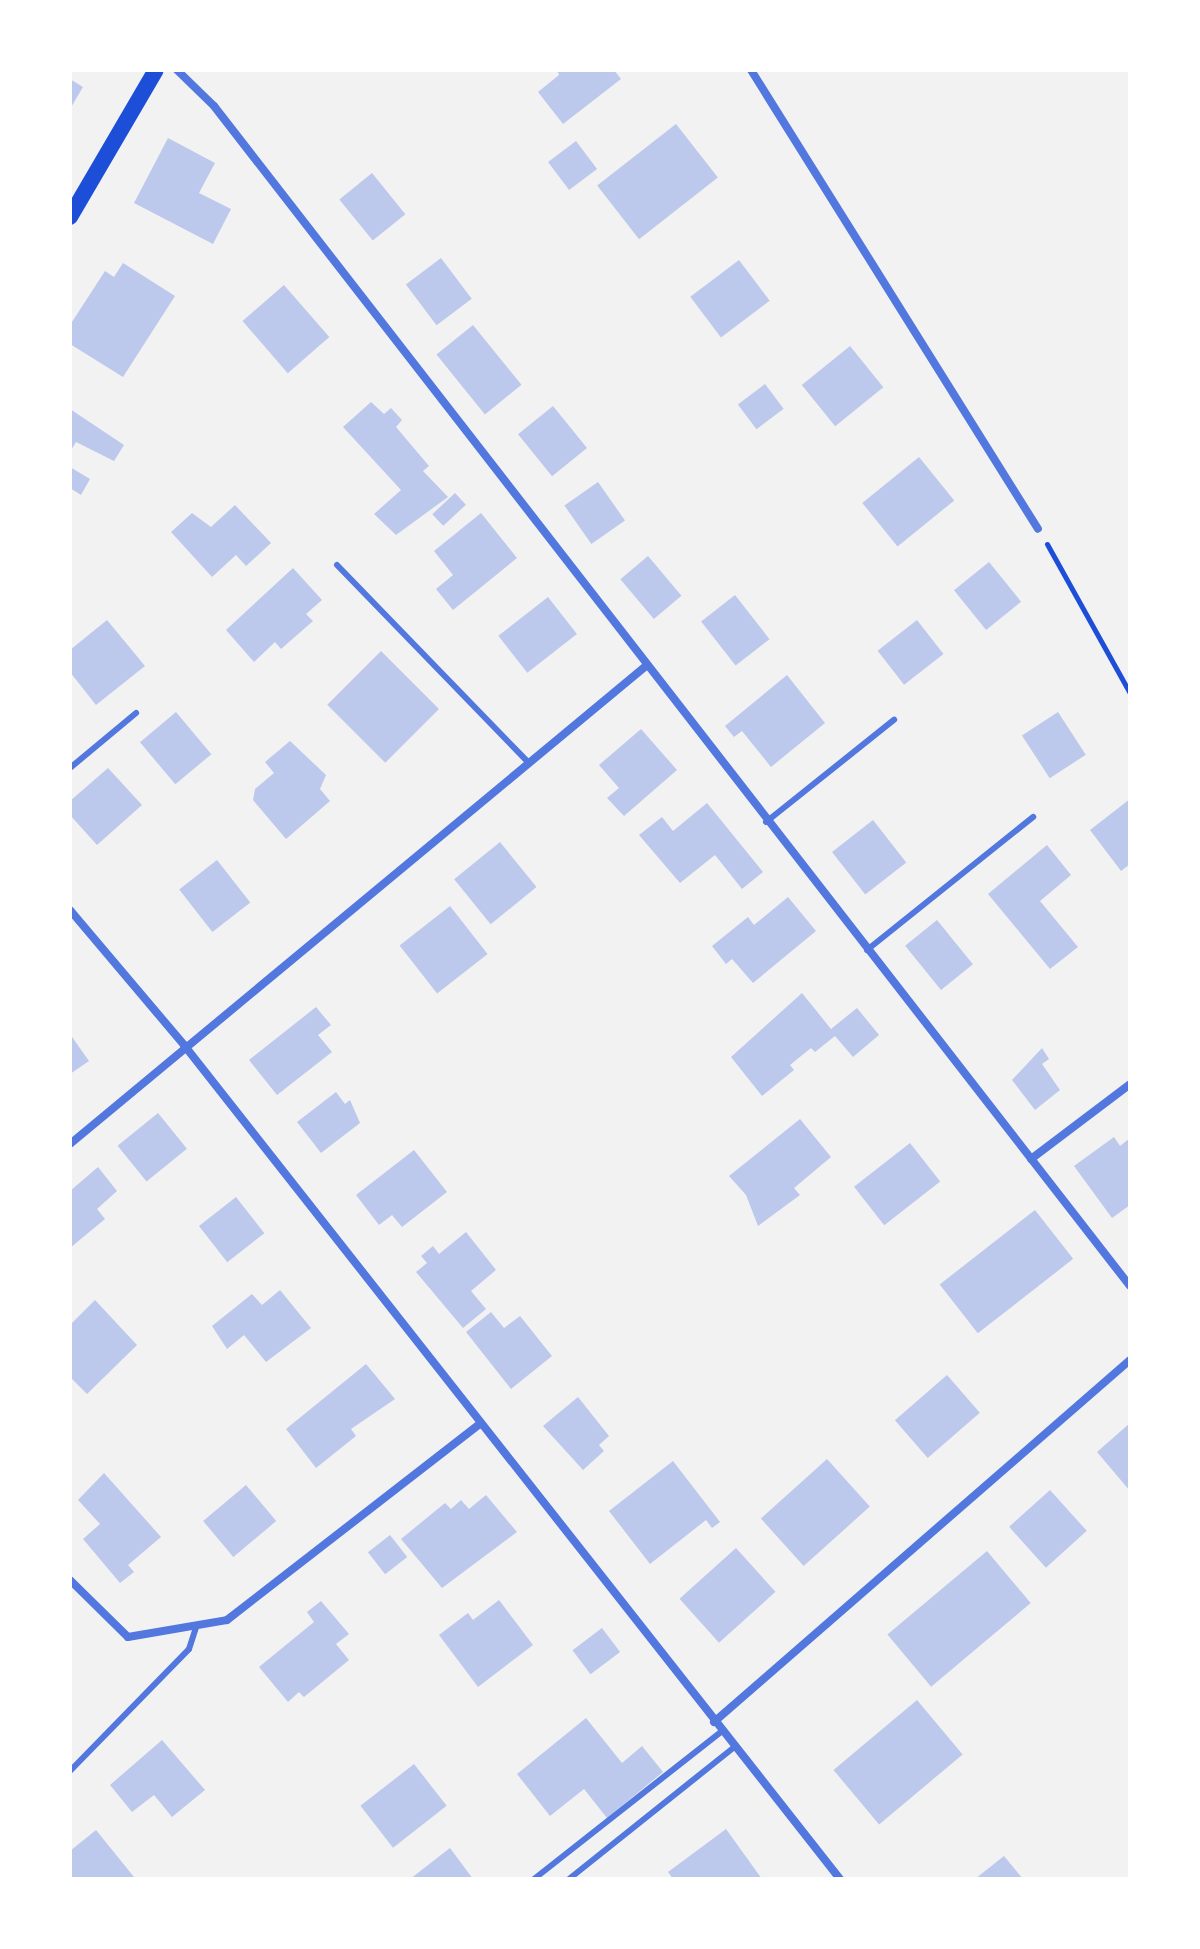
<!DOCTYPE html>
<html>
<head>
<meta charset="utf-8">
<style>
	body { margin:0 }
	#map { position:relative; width:1200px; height:1949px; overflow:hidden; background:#f2f2f2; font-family:Figtree,sans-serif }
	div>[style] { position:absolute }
	.building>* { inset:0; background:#bdc9ec; transform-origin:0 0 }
	.path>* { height:5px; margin:-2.5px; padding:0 2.5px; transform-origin:2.5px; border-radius:2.5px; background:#1d4ed8 }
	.service>* { height:6px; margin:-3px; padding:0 3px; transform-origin:3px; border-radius:3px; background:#5277de }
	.minor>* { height:8px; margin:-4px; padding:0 4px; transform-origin:4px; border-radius:4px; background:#5277de }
	.secondary>* { height:16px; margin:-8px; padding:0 8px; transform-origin:8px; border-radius:8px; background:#1d4ed8 }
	span { translate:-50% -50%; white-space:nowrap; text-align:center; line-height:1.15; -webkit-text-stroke:8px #fff; paint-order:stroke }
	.frame { position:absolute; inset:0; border:72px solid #fff; pointer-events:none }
</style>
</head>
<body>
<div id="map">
	<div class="building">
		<i style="clip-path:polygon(557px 70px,614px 70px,621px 79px,563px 124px,538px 92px,559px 75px)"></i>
		<i style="clip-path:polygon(70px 79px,83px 87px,70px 109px)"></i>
		<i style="left:676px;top:124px;width:68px;height:100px;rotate:52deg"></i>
		<i style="clip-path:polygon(168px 138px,215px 163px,199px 193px,231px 209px,213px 244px,134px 203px)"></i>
		<i style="left:576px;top:141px;width:35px;height:35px;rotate:53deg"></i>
		<i style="left:372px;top:173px;width:53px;height:42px;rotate:51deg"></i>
		<i style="left:441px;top:258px;width:51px;height:44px;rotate:53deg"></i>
		<i style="left:739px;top:260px;width:51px;height:61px;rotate:53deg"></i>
		<i style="clip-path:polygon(123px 263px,175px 296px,123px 377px,70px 344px,70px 325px,105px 271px,114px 277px)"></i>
		<i style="left:284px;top:285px;width:69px;height:55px;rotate:49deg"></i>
		<i style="left:473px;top:325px;width:77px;height:47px;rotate:51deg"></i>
		<i style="left:850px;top:346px;width:53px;height:62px;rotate:51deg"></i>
		<i style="left:765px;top:384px;width:31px;height:34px;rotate:53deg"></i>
		<i style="clip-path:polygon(371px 402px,384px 414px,391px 408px,402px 420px,396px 427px,429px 466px,423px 471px,448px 497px,396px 535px,374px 514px,401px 490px,343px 427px)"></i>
		<i style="left:553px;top:406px;width:54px;height:45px;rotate:51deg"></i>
		<i style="clip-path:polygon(70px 409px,124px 445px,114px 461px,76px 442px,70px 452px)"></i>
		<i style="left:919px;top:457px;width:56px;height:73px;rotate:51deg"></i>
		<i style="clip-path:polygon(70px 467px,90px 479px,81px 495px,70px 488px)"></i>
		<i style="left:598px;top:482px;width:47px;height:41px;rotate:55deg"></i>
		<i style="left:455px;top:493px;width:16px;height:31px;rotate:47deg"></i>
		<i style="clip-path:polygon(235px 505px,271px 543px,246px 566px,236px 555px,212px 577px,171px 532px,192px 513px,211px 527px)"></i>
		<i style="clip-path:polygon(481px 513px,517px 558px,453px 610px,436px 589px,453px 575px,434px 551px)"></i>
		<i style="left:648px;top:556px;width:52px;height:36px;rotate:50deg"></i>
		<i style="left:989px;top:562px;width:51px;height:45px;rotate:51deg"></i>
		<i style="clip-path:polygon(293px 568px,322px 600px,306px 614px,313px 621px,281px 649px,275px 642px,254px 662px,226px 630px)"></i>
		<i style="left:735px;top:595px;width:56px;height:43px;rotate:52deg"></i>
		<i style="left:548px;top:597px;width:47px;height:63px;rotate:52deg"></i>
		<i style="clip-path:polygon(107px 620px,145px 666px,96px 705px,70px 672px,70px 650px)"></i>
		<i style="left:917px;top:620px;width:43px;height:50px;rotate:52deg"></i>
		<i style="left:381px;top:651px;width:82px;height:76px;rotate:45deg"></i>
		<i style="clip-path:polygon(787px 675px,825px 723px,771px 767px,742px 731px,734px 737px,725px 726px)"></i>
		<i style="left:176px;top:712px;width:55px;height:47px;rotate:50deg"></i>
		<i style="left:1058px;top:712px;width:51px;height:43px;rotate:57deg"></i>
		<i style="clip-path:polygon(641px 729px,677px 770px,624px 816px,607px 798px,619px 788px,599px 765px)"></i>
		<i style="clip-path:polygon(290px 741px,326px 775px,320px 789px,330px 801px,286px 839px,253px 800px,255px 789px,274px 773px,265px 762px)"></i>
		<i style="clip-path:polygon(108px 768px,142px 805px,97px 845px,70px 815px,70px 801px)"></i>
		<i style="clip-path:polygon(1130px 799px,1130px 864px,1121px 871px,1090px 830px)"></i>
		<i style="clip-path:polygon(707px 803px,763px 872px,742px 889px,715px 855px,680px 883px,639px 835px,662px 817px,673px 831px)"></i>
		<i style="left:873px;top:820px;width:54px;height:52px;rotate:52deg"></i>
		<i style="left:500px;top:842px;width:58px;height:59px;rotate:51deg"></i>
		<i style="clip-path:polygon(1047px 845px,1071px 875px,1040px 901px,1078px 947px,1050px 969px,988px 894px)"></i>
		<i style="left:217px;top:860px;width:54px;height:48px;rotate:52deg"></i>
		<i style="clip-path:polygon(788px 897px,816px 931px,753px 983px,732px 959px,726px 964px,712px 946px,748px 917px,754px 925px)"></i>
		<i style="left:450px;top:906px;width:61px;height:64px;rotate:52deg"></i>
		<i style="left:937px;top:920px;width:57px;height:41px;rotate:51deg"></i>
		<i style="clip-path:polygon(802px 993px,831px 1029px,857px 1008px,879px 1035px,853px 1057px,835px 1036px,815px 1052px,811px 1048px,790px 1065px,794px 1070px,762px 1096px,731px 1057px)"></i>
		<i style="clip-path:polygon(316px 1007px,331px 1025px,318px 1035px,332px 1052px,277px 1095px,249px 1060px)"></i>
		<i style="clip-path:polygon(70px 1034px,89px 1061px,70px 1074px)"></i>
		<i style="clip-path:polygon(1042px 1048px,1049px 1059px,1042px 1064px,1060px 1090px,1035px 1110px,1012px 1080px)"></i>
		<i style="clip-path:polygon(336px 1092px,345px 1104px,350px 1100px,360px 1123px,321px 1153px,297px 1122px)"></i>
		<i style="left:158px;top:1113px;width:46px;height:52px;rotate:51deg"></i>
		<i style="clip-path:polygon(800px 1119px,831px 1157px,794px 1188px,800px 1195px,758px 1226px,746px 1195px,729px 1176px)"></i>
		<i style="clip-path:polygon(1114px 1137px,1120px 1146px,1130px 1138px,1130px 1205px,1112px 1218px,1074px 1166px)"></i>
		<i style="left:910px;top:1143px;width:49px;height:71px;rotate:52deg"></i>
		<i style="clip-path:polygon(414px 1150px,447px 1192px,402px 1227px,392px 1215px,379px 1225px,356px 1195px)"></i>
		<i style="clip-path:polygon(98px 1167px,117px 1191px,97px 1209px,105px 1219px,70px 1248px,70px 1191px)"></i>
		<i style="left:236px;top:1197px;width:46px;height:47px;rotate:52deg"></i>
		<i style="left:1035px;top:1210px;width:62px;height:121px;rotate:52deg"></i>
		<i style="clip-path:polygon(466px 1232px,496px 1270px,471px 1291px,486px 1309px,463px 1328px,416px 1272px,427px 1263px,421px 1256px,433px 1246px,439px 1254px)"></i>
		<i style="clip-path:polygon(280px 1290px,311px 1328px,266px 1362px,244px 1335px,227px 1349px,212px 1326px,252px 1294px,262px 1305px)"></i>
		<i style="clip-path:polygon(95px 1300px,137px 1345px,87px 1394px,70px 1377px,70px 1325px)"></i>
		<i style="clip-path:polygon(491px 1312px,504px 1328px,520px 1316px,552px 1356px,511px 1389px,466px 1332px)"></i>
		<i style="clip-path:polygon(366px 1364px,395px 1399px,351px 1429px,356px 1436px,316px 1468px,286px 1429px)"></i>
		<i style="left:947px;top:1375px;width:50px;height:69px;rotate:49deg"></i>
		<i style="clip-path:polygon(578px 1397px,609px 1436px,599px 1445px,604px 1451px,583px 1470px,543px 1426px)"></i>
		<i style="clip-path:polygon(1130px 1423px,1130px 1491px,1097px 1452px)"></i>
		<i style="left:827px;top:1459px;width:64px;height:89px;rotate:48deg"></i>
		<i style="clip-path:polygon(673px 1461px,720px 1522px,712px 1528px,706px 1520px,650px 1564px,609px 1511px)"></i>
		<i style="clip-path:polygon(104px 1473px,161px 1537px,128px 1565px,134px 1572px,120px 1583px,83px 1539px,100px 1524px,78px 1500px)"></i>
		<i style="left:246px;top:1485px;width:47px;height:56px;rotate:50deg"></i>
		<i style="left:1050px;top:1490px;width:55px;height:55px;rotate:48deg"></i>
		<i style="clip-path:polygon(486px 1495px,517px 1532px,442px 1588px,401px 1539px,445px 1503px,451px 1509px,461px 1500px,469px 1509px)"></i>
		<i style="left:390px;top:1535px;width:28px;height:28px;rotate:52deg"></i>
		<i style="left:736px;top:1548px;width:59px;height:76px;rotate:48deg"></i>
		<i style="left:987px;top:1551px;width:68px;height:130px;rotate:50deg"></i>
		<i style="clip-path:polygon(499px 1600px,533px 1645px,478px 1687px,439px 1635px,468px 1613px,473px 1620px)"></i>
		<i style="clip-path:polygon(321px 1601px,349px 1634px,336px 1644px,349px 1660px,304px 1697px,299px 1692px,288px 1702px,259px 1667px,314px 1622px,307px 1612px)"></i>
		<i style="left:602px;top:1628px;width:30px;height:37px;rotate:53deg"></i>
		<i style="left:917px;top:1700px;width:71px;height:109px;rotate:50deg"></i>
		<i style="clip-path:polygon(586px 1718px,622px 1763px,642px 1746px,663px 1772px,607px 1818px,584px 1789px,550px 1816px,517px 1774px)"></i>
		<i style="clip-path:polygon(162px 1740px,205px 1790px,172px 1817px,154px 1795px,132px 1812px,110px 1785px)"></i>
		<i style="left:414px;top:1764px;width:53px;height:68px;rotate:52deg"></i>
		<i style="clip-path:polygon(726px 1829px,762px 1879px,673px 1879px,668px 1872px)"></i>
		<i style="clip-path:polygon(96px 1830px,134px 1877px,131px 1879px,70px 1879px,70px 1851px)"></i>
		<i style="clip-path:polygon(450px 1848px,473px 1879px,410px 1879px)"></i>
		<i style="clip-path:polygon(1004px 1856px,1023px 1879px,975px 1879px)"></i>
	</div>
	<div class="path">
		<i style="left:1047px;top:544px;width:171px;rotate:60.9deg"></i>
	</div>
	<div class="service">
		<i style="left:337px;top:565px;width:276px;rotate:45.9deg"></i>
		<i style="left:70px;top:768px;width:86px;rotate:-39.8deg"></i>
		<i style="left:766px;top:822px;width:164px;rotate:-38.6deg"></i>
		<i style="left:867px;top:950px;width:213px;rotate:-38.7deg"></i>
		<i style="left:70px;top:1771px;width:170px;rotate:-45.7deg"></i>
		<i style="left:189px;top:1649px;width:22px;rotate:-72deg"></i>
		<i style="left:534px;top:1879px;width:238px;rotate:-38.2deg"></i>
		<i style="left:569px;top:1879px;width:210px;rotate:-38.6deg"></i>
	</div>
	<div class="minor">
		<i style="left:177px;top:70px;width:52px;rotate:44.2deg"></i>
		<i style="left:214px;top:106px;width:1494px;rotate:52.18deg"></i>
		<i style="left:751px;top:70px;width:541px;rotate:57.98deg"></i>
		<i style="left:70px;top:910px;width:177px;rotate:49.8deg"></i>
		<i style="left:184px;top:1045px;width:1061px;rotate:51.81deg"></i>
		<i style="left:70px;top:1144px;width:749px;rotate:-39.69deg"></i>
		<i style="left:1031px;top:1159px;width:124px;rotate:-37.1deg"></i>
		<i style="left:70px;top:1580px;width:81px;rotate:44.5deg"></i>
		<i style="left:128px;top:1637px;width:100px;rotate:-9.7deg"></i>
		<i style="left:227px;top:1620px;width:321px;rotate:-37.8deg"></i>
		<i style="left:714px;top:1722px;width:551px;rotate:-41.03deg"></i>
	</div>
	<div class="secondary">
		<i style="left:70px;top:217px;width:170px;rotate:-59.7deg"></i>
	</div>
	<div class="frame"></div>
</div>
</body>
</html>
